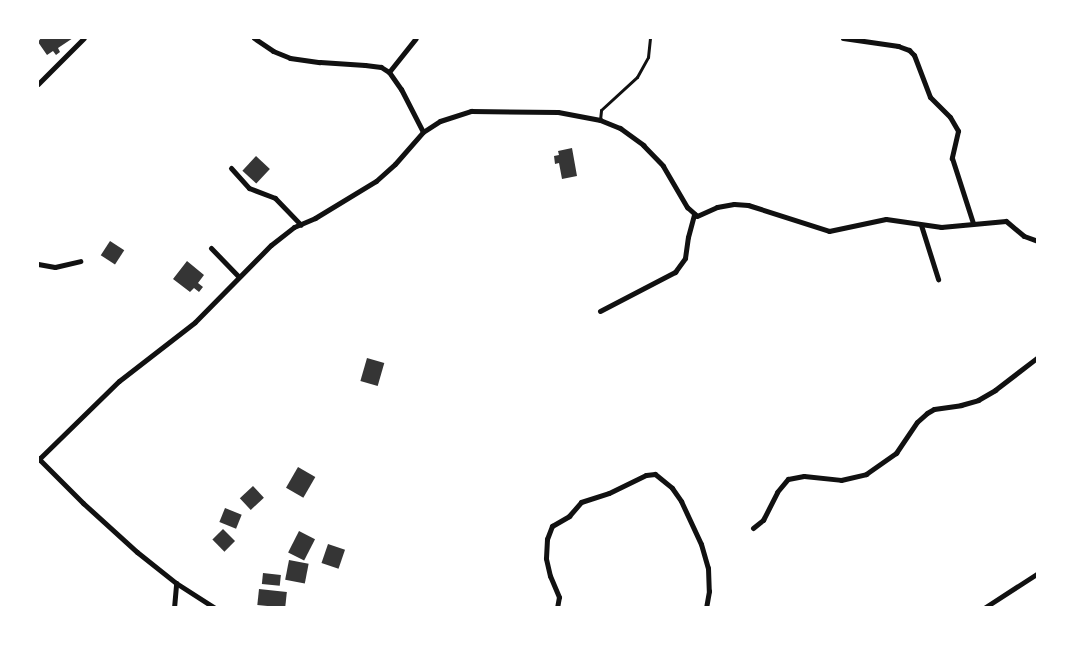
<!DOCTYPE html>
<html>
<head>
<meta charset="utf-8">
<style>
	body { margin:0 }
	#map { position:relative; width:1075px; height:645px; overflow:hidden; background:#fff; font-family:Literata,serif }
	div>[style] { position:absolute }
	.building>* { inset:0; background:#353535; transform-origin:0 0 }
	.service>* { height:3px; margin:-1.5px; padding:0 1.5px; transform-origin:1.5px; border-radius:1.5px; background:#111 }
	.minor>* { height:5px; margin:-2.5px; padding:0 2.5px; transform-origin:2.5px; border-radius:2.5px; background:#111 }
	span { translate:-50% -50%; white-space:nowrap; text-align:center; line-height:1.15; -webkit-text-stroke:4px #fff; paint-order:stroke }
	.frame { position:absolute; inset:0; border:39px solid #fff; pointer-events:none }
</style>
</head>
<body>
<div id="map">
	<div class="building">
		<i style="clip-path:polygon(41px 38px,73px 38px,58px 48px,60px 52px,56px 55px,53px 51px,47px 55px,38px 42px)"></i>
		<i style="clip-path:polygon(572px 148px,577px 176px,562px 179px,559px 163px,555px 164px,554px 156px,559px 155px,558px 151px)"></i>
		<i style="left:256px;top:156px;width:19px;height:20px;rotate:43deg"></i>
		<i style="left:110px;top:241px;width:17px;height:17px;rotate:33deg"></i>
		<i style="clip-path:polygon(187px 261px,204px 275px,198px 283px,203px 287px,199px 292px,194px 288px,190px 292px,173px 279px)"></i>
		<i style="left:367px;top:358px;width:18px;height:24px;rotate:16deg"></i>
		<i style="left:298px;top:467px;width:20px;height:24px;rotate:30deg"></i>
		<i style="left:253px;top:486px;width:16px;height:18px;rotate:47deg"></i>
		<i style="left:225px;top:508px;width:18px;height:15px;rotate:22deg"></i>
		<i style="left:223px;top:529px;width:17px;height:15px;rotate:45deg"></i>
		<i style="left:299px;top:531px;width:18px;height:24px;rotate:27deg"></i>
		<i style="left:328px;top:544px;width:18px;height:20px;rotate:19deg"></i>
		<i style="left:289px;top:560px;width:20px;height:20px;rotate:11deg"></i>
		<i style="left:263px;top:573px;width:18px;height:11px;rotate:6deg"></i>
		<i style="left:259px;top:589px;width:28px;height:16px;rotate:6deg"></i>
	</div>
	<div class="service">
		<i style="left:600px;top:120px;width:10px;rotate:-84deg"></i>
		<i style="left:601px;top:110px;width:49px;rotate:-42.5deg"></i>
		<i style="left:637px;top:77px;width:23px;rotate:-61deg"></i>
		<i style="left:648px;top:57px;width:19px;rotate:-84deg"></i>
	</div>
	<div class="minor">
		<i style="left:254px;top:38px;width:23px;rotate:34deg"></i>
		<i style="left:273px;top:51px;width:18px;rotate:22deg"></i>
		<i style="left:290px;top:58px;width:30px;rotate:8deg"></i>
		<i style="left:320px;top:62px;width:45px;rotate:3.8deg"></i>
		<i style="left:365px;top:65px;width:16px;rotate:7deg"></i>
		<i style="left:381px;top:67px;width:9px;rotate:32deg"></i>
		<i style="left:389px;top:72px;width:21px;rotate:55deg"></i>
		<i style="left:401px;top:89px;width:48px;rotate:62.9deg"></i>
		<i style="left:843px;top:38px;width:56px;rotate:8.3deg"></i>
		<i style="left:898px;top:46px;width:12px;rotate:20deg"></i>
		<i style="left:909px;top:50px;width:7px;rotate:45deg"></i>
		<i style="left:914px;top:55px;width:45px;rotate:69.1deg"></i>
		<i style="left:930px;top:97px;width:28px;rotate:45deg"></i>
		<i style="left:950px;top:117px;width:16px;rotate:60deg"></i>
		<i style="left:958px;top:131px;width:28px;rotate:103deg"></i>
		<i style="left:952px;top:158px;width:68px;rotate:72.1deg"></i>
		<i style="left:389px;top:72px;width:43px;rotate:-51.5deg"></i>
		<i style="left:38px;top:84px;width:65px;rotate:-45deg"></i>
		<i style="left:231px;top:168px;width:27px;rotate:48deg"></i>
		<i style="left:249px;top:188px;width:28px;rotate:21deg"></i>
		<i style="left:275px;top:198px;width:37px;rotate:46deg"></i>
		<i style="left:921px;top:225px;width:57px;rotate:72.5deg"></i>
		<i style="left:211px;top:248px;width:40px;rotate:46deg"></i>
		<i style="left:38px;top:264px;width:17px;rotate:10deg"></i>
		<i style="left:55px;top:267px;width:26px;rotate:-13deg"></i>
		<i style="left:600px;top:311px;width:85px;rotate:-27.5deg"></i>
		<i style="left:675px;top:272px;width:17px;rotate:-54deg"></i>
		<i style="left:685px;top:258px;width:21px;rotate:-82deg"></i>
		<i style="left:688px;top:237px;width:24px;rotate:-75deg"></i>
		<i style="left:38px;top:458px;width:64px;rotate:45deg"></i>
		<i style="left:83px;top:503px;width:73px;rotate:42.2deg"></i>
		<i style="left:137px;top:552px;width:50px;rotate:38.5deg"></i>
		<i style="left:176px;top:583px;width:46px;rotate:32.7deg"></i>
		<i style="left:38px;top:460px;width:113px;rotate:-44.3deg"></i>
		<i style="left:119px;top:381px;width:96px;rotate:-37.8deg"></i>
		<i style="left:195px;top:322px;width:108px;rotate:-45.4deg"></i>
		<i style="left:271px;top:245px;width:29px;rotate:-38deg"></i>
		<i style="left:294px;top:227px;width:23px;rotate:-23deg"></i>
		<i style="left:315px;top:218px;width:71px;rotate:-31.2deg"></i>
		<i style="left:376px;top:181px;width:25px;rotate:-42deg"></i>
		<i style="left:395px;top:164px;width:43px;rotate:-48.8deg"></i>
		<i style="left:423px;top:132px;width:20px;rotate:-33deg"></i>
		<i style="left:440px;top:121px;width:33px;rotate:-18deg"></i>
		<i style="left:471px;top:111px;width:87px;rotate:0.7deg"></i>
		<i style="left:558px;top:112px;width:43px;rotate:10.8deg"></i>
		<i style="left:600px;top:120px;width:22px;rotate:22deg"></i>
		<i style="left:620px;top:128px;width:29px;rotate:36deg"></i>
		<i style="left:643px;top:145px;width:29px;rotate:46deg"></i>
		<i style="left:663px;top:166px;width:48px;rotate:59.7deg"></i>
		<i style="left:687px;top:207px;width:13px;rotate:42deg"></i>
		<i style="left:697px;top:216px;width:22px;rotate:-24deg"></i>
		<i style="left:717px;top:207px;width:17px;rotate:-10deg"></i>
		<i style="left:734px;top:204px;width:14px;rotate:4deg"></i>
		<i style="left:748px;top:205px;width:85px;rotate:17.8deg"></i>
		<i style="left:829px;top:231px;width:58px;rotate:-11.9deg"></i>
		<i style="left:886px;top:219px;width:56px;rotate:8.3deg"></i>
		<i style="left:941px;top:227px;width:65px;rotate:-5.3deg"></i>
		<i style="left:1006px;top:221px;width:23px;rotate:40deg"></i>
		<i style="left:1024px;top:236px;width:15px;rotate:20deg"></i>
		<i style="left:753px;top:528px;width:13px;rotate:-39deg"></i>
		<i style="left:763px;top:520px;width:31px;rotate:-63deg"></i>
		<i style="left:777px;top:492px;width:17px;rotate:-50deg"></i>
		<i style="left:788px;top:479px;width:16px;rotate:-11deg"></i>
		<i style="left:804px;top:476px;width:37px;rotate:6deg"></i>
		<i style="left:841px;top:480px;width:26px;rotate:-13deg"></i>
		<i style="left:866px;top:474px;width:37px;rotate:-35deg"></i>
		<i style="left:896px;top:453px;width:37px;rotate:-56deg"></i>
		<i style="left:917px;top:422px;width:13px;rotate:-42deg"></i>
		<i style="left:927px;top:413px;width:8px;rotate:-30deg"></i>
		<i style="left:934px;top:409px;width:27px;rotate:-8deg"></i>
		<i style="left:961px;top:405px;width:18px;rotate:-16deg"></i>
		<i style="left:978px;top:400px;width:20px;rotate:-30deg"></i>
		<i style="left:995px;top:390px;width:54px;rotate:-37.5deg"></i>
		<i style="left:174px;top:608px;width:25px;rotate:-85deg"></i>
		<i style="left:557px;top:608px;width:11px;rotate:-80deg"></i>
		<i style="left:559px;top:597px;width:23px;rotate:-113deg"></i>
		<i style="left:550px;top:576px;width:18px;rotate:-103deg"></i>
		<i style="left:546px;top:558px;width:19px;rotate:-87deg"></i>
		<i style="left:547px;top:539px;width:14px;rotate:-69deg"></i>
		<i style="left:552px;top:526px;width:20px;rotate:-30deg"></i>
		<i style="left:569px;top:516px;width:18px;rotate:-49deg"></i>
		<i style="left:581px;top:502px;width:29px;rotate:-18deg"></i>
		<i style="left:609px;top:493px;width:41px;rotate:-25.9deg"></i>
		<i style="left:646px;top:475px;width:9px;rotate:-6deg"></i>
		<i style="left:655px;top:474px;width:22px;rotate:39deg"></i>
		<i style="left:672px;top:488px;width:16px;rotate:55deg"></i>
		<i style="left:681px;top:501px;width:47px;rotate:65.1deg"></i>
		<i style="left:701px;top:544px;width:25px;rotate:74deg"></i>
		<i style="left:708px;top:568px;width:23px;rotate:88deg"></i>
		<i style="left:709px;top:591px;width:17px;rotate:100deg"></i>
		<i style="left:984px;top:608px;width:64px;rotate:-32.9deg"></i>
	</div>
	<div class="frame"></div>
</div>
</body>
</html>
